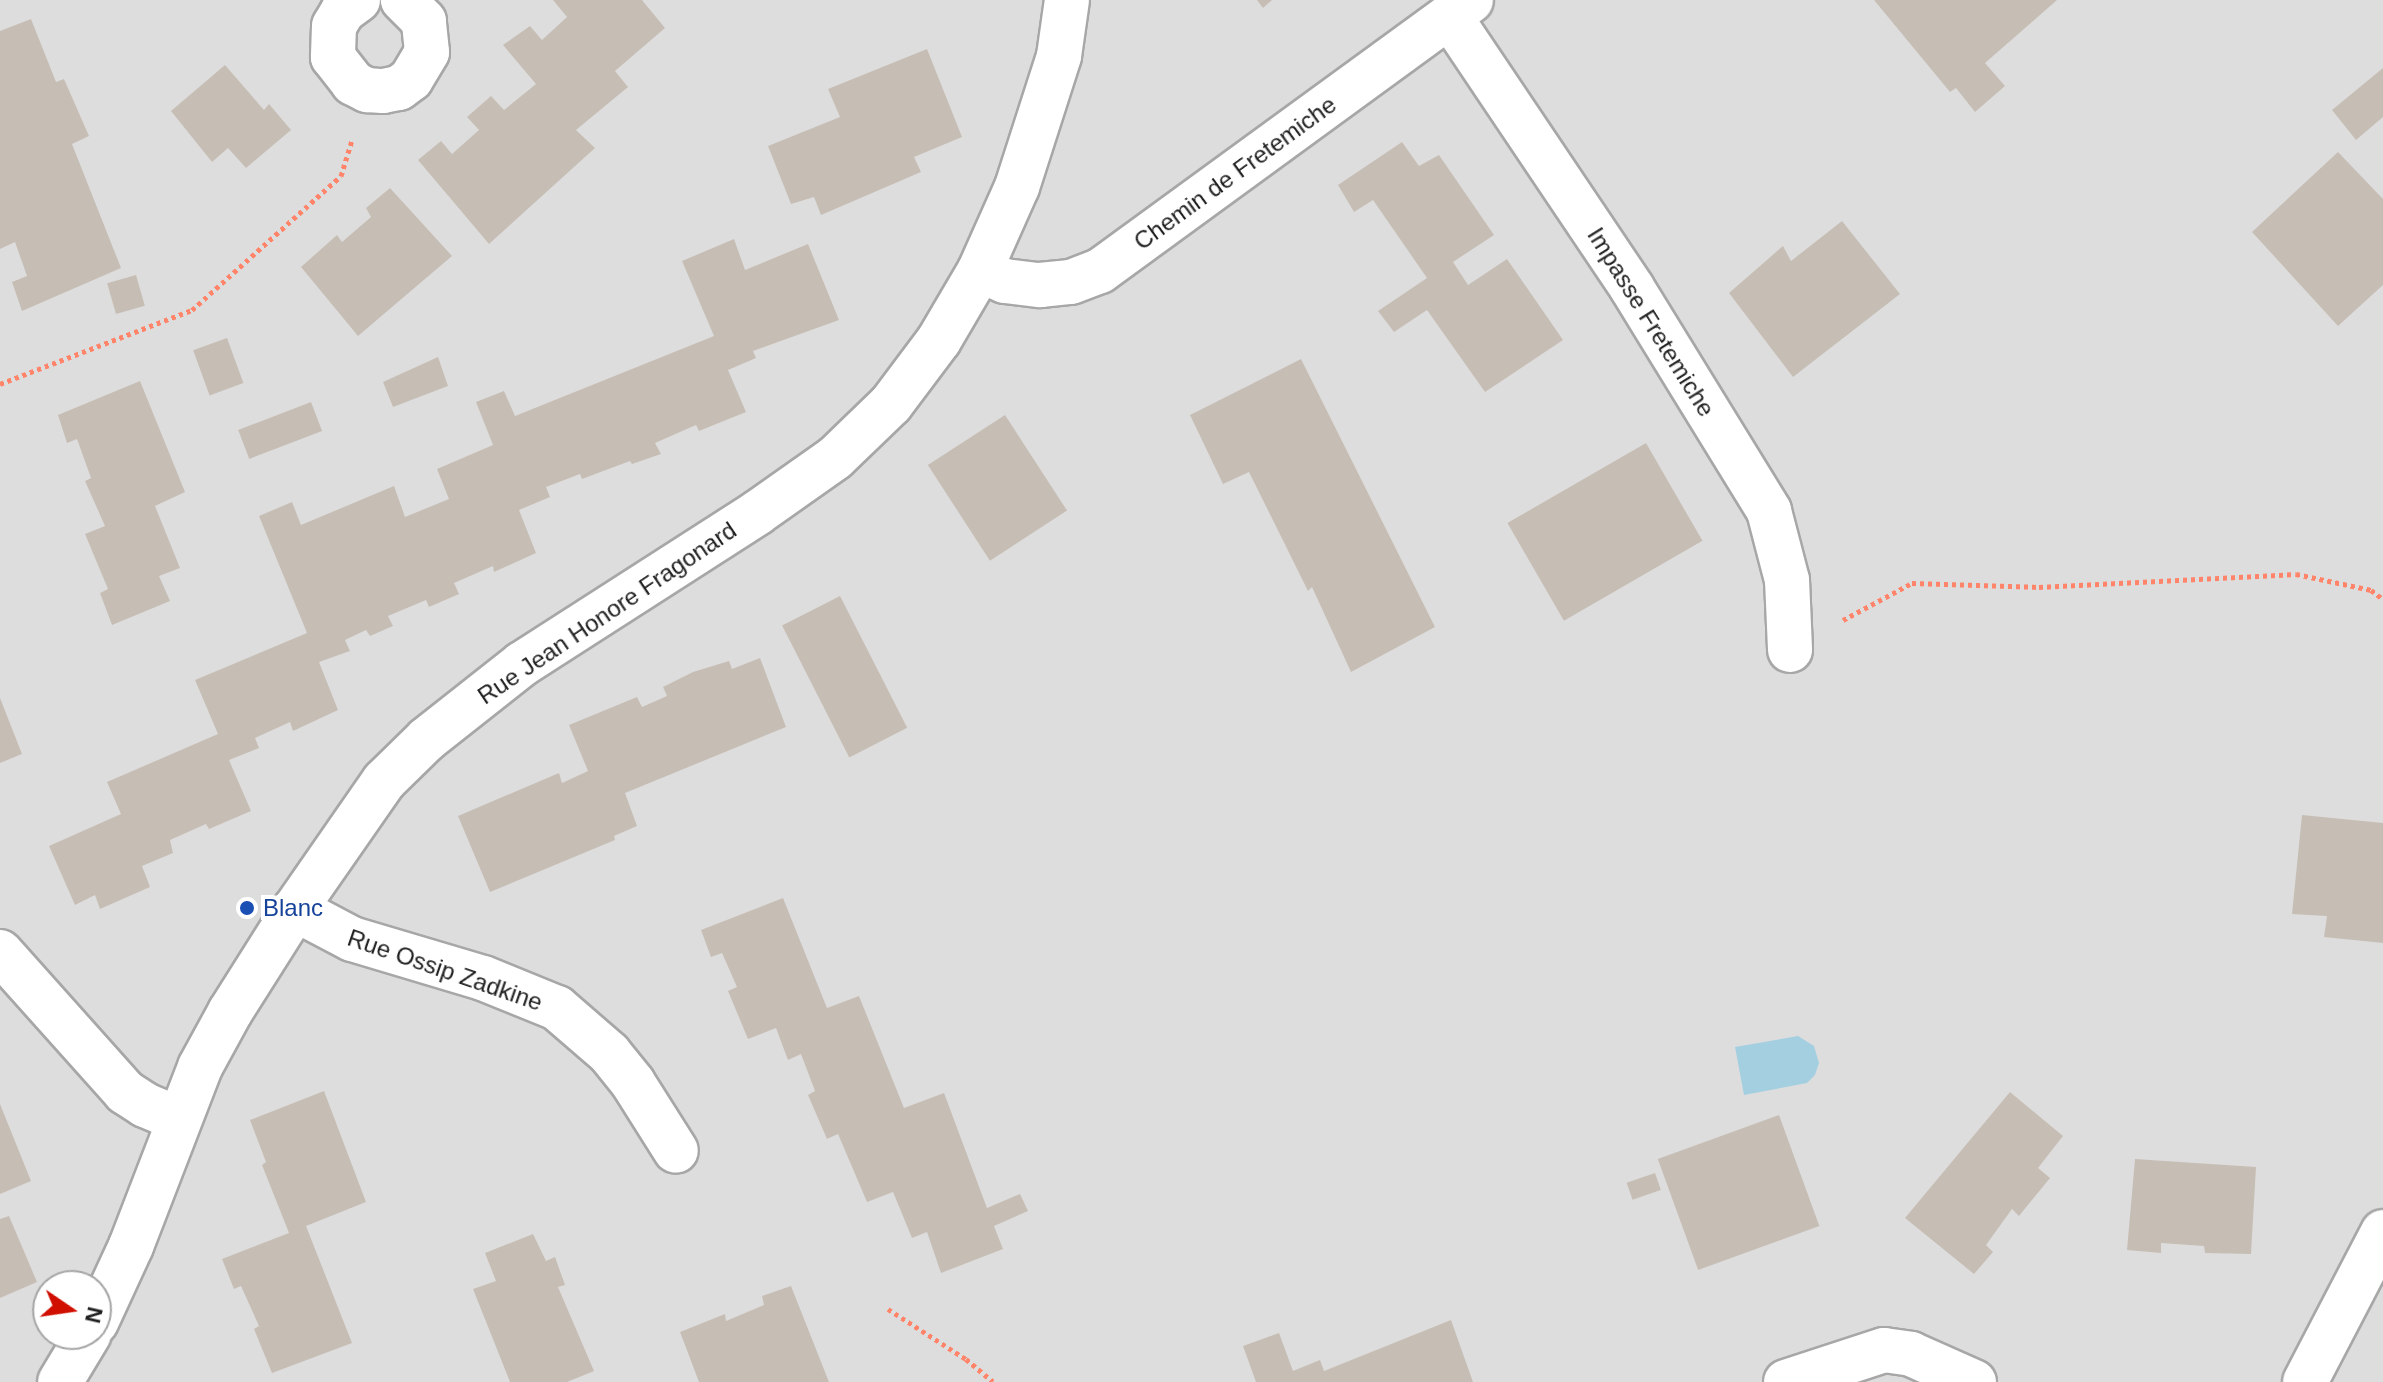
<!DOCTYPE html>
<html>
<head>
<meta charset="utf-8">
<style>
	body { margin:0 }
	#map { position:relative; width:2383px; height:1382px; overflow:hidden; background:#f1eee6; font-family:Helvetica,sans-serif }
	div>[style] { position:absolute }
	.residential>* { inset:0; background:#dedddd }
	.water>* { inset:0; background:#a4cfe1 }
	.building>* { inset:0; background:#c6beb5; transform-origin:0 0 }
	.path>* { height:5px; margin-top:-2.5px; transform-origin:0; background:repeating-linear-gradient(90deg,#ff8469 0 4px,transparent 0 8px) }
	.roads { filter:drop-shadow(2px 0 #a7a7a7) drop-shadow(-2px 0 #a7a7a7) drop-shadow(0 2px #a7a7a7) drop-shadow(0 -2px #a7a7a7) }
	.minor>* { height:44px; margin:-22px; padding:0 22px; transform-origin:22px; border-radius:22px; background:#fff }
	.dots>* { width:22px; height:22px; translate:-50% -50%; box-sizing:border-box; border:4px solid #fff; border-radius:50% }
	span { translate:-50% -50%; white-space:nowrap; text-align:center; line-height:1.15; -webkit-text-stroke:8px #fff; paint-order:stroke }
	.street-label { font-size:24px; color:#202020 }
	.transit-label { font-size:24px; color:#164399 }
	.left { translate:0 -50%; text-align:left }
	.north { position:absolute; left:32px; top:1270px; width:80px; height:80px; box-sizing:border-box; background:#fff; border:2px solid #a6a6a6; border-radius:50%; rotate:103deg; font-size:22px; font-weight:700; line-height:32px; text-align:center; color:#202020 }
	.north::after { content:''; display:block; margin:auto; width:28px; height:36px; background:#d00f00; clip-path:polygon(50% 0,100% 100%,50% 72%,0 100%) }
</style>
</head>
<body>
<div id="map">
	<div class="residential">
		<i style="clip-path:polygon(evenodd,0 0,2383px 0,2383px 1382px,0 1382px,0 0,48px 1286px,96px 1286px,96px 1334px,48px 1334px,48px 1286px)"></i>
	</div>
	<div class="water">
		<i style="clip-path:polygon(1798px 1036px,1814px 1046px,1819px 1063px,1815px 1075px,1807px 1083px,1744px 1095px,1735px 1047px)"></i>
	</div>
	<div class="building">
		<i style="clip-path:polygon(553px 0,642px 0,665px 28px,615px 71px,628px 87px,576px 130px,595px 148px,489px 244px,418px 160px,441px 141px,452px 154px,479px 130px,467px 117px,491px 96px,504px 110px,536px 84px,503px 45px,530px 26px,542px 40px,567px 17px)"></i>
		<i style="clip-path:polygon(1257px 0,1272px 0,1263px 8px)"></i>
		<i style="clip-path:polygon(1874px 0,2057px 0,1985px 63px,2005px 86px,1975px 112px,1956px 88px,1950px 92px)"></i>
		<i style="clip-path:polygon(31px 19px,56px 82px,64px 79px,89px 136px,72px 144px,121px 268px,22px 311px,12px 282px,27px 276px,15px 242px,0 249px,0 31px)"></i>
		<i style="clip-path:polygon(927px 49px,962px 137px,914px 157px,921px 172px,821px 215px,814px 197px,791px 204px,768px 146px,840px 117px,828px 89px)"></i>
		<i style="clip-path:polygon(225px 65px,264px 110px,269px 104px,291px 130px,246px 168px,228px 148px,212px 162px,171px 111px)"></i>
		<i style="clip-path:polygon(2383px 68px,2383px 117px,2356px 140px,2332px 110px)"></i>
		<i style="clip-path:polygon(1402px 142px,1419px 166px,1439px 155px,1494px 235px,1453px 262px,1468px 285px,1507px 259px,1563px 340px,1485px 392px,1427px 310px,1394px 332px,1378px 311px,1427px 278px,1373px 200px,1354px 212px,1338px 185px)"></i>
		<i style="clip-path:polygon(2338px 152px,2383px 199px,2383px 285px,2338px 326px,2252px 232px)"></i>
		<i style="clip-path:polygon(390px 188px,452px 256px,358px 336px,301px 267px,337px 235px,342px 242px,371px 217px,366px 208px)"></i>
		<i style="clip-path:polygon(1842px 221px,1900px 294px,1793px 377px,1729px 293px,1783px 246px,1791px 261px)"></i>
		<i style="clip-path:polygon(734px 239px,745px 270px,808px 244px,839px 320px,753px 351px,756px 358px,728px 370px,746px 412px,699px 431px,696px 425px,655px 443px,661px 454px,632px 464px,630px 461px,582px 479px,580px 474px,546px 487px,550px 497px,519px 510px,536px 553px,494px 572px,493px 566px,454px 583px,459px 594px,429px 607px,426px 600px,388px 616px,393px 626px,370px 636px,366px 630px,345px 640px,350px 651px,319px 662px,338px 710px,293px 731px,290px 722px,255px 738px,259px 748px,229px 760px,251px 811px,209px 829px,206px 824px,170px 840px,173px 853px,142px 866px,150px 887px,100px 909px,95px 895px,75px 905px,49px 846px,121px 814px,107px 782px,218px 734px,195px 680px,307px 633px,259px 516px,292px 502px,301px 525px,394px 486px,405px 517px,449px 499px,437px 469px,493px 445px,476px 402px,504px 391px,515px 416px,714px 336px,682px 261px)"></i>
		<i style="left:136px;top:275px;width:32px;height:30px;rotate:74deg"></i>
		<i style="left:227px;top:338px;width:48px;height:36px;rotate:70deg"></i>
		<i style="clip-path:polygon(438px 357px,448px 386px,393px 407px,383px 382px)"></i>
		<i style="clip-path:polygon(1301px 359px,1435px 627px,1351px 672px,1312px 587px,1308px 591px,1249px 472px,1223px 484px,1190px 415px)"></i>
		<i style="clip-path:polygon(140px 381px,185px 492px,155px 506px,180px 568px,159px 576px,170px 601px,112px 625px,100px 593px,108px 589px,85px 534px,105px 526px,85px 481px,91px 478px,77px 439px,67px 443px,58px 415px)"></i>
		<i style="left:311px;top:402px;width:31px;height:78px;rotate:69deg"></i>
		<i style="left:1005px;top:415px;width:114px;height:92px;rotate:57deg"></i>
		<i style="left:1646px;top:443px;width:113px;height:160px;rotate:60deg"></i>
		<i style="left:840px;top:596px;width:148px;height:65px;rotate:63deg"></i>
		<i style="clip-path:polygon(760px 658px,786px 727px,625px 793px,637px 826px,614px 836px,615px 840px,490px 892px,458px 816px,559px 773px,562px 783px,588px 771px,569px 725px,637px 697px,642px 707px,667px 696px,663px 687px,693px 672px,729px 661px,732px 669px)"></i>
		<i style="clip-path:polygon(0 698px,22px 754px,0 763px)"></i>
		<i style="clip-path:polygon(2302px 815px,2383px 823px,2383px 943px,2324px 937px,2327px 916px,2292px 914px)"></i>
		<i style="clip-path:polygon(783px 898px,827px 1008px,859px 996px,904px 1108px,944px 1093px,987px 1208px,1020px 1194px,1028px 1211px,994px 1226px,1003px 1249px,941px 1273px,927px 1232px,912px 1238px,893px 1192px,867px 1202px,838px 1134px,827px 1139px,808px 1095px,815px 1091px,801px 1054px,788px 1060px,776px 1028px,748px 1039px,728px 991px,737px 987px,722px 953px,711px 957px,701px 930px)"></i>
		<i style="clip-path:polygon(324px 1091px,366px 1202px,306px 1226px,352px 1343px,272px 1373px,254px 1329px,259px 1326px,241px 1286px,234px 1289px,222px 1259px,289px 1233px,262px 1165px,266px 1162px,250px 1120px)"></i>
		<i style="clip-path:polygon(2010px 1092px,2063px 1136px,2038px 1168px,2050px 1178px,2019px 1216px,2012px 1209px,1986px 1245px,1993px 1252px,1974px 1274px,1905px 1218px)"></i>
		<i style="clip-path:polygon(0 1104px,31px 1181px,0 1194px)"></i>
		<i style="left:1779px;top:1115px;width:118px;height:129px;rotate:70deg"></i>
		<i style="clip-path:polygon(2135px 1159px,2256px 1167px,2251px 1254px,2205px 1253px,2204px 1246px,2161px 1243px,2161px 1253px,2127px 1250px)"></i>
		<i style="left:1655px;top:1173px;width:18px;height:30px;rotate:71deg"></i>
		<i style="clip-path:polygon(9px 1216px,37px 1282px,0 1298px,0 1219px)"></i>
		<i style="clip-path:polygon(533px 1234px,546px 1261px,555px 1257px,565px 1285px,558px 1287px,594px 1371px,567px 1382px,510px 1382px,473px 1289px,496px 1281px,485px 1253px)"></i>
		<i style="clip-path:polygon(791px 1286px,829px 1382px,699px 1382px,680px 1332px,725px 1314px,726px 1321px,764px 1305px,762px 1296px)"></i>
		<i style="clip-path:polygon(1451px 1320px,1473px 1382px,1256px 1382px,1243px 1346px,1279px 1333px,1293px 1371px,1320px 1360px,1324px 1371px)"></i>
	</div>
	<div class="path">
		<i style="left:0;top:384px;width:206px;rotate:-21.1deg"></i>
		<i style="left:192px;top:310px;width:200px;rotate:-42deg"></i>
		<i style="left:341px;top:176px;width:37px;rotate:-73deg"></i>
		<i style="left:1843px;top:620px;width:78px;rotate:-28.2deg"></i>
		<i style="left:1912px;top:583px;width:127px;rotate:1.8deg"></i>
		<i style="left:2039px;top:587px;width:257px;rotate:-2.9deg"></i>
		<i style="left:2296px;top:574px;width:77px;rotate:12deg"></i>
		<i style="left:2371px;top:590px;width:15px;rotate:37deg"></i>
		<i style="left:888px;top:1309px;width:93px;rotate:32.7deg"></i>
		<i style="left:966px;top:1359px;width:35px;rotate:40deg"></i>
	</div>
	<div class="roads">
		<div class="minor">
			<i style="left:358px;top:0;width:19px;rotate:144deg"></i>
			<i style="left:343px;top:11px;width:17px;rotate:121deg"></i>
			<i style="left:334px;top:26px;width:31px;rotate:92deg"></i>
			<i style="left:333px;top:57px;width:33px;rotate:52deg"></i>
			<i style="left:353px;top:83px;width:16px;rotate:27deg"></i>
			<i style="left:367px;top:90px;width:16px;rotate:4deg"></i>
			<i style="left:383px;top:91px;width:16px;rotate:-11deg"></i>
			<i style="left:399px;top:88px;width:15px;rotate:-37deg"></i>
			<i style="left:411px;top:79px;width:31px;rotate:-59deg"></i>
			<i style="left:427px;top:52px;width:31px;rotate:-96deg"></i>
			<i style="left:424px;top:21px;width:30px;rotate:-135deg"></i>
			<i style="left:1450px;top:17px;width:326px;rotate:56.1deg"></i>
			<i style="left:1632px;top:288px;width:262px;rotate:58.4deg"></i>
			<i style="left:1769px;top:511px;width:71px;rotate:75.4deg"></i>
			<i style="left:1787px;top:580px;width:70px;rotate:87.5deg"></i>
			<i style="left:980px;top:270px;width:27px;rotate:24deg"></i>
			<i style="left:1005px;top:281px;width:35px;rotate:7deg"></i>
			<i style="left:1040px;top:285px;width:31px;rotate:-6deg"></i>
			<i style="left:1071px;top:282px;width:31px;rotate:-21deg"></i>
			<i style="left:1100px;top:271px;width:459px;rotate:-36.1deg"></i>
			<i style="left:295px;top:909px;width:64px;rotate:27.8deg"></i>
			<i style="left:352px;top:939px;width:137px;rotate:16.6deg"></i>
			<i style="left:483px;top:978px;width:80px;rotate:22.1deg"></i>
			<i style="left:557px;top:1008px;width:69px;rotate:40.9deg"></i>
			<i style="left:609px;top:1053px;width:38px;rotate:51deg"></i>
			<i style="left:633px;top:1083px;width:80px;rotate:57.7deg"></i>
			<i style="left:0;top:952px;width:188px;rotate:48.2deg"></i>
			<i style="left:125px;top:1092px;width:24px;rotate:33deg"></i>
			<i style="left:145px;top:1105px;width:36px;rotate:23deg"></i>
			<i style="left:96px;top:1322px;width:84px;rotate:-65.3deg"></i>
			<i style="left:131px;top:1246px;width:192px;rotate:-68.9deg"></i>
			<i style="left:200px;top:1067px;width:63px;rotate:-61.4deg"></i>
			<i style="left:230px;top:1012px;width:122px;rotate:-57.7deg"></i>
			<i style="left:295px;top:909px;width:156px;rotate:-55.2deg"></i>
			<i style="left:384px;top:781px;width:60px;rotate:-44.3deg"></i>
			<i style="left:427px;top:739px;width:121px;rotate:-38.3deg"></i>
			<i style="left:522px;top:664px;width:279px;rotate:-32.7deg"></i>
			<i style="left:757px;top:513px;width:95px;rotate:-35.2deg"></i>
			<i style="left:835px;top:458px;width:78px;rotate:-44deg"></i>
			<i style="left:891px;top:404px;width:80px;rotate:-53.1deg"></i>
			<i style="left:939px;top:340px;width:81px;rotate:-59.6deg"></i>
			<i style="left:980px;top:270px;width:91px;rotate:-66deg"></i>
			<i style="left:1017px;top:187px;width:138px;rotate:-72.2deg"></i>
			<i style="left:1059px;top:56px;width:57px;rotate:-81.9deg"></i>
			<i style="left:60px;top:1382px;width:56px;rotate:-58.9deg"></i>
			<i style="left:1786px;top:1382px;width:103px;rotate:-18.1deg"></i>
			<i style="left:1884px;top:1350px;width:27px;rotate:8deg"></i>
			<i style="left:1911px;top:1354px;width:69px;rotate:24deg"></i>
			<i style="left:2305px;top:1382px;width:169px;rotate:-62.5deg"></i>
		</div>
	</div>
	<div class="dots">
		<i style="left:247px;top:908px;background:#1a4fb4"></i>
	</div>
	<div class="street-label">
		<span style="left:1235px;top:173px;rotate:-36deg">Chemin de Fretemiche</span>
		<span style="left:1651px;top:322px;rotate:58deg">Impasse Fretemiche</span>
		<span style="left:607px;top:613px;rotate:-34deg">Rue Jean Honore Fragonard</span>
		<span style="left:445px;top:970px;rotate:19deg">Rue Ossip Zadkine</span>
	</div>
	<div class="transit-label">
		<span class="left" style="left:263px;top:908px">Blanc</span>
	</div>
	<div class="north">N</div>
</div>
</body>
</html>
